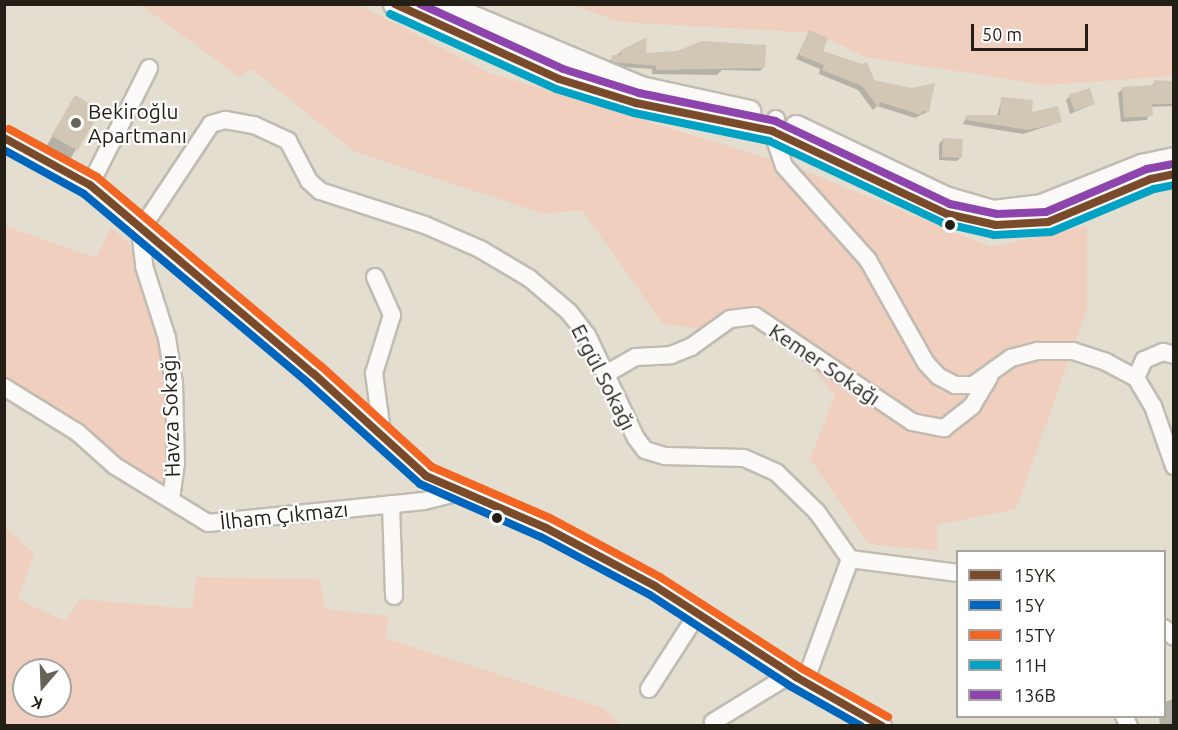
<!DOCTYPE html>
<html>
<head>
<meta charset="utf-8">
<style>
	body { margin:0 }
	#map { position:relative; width:1178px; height:730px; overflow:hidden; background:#e4ded0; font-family:Ubuntu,sans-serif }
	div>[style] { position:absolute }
	.green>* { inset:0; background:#f1cfbe }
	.shadow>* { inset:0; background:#0003; transform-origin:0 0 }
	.building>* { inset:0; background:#d2c6b5; transform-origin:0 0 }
	.roads { filter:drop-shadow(2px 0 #c1bcb2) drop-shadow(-2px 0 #c1bcb2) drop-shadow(0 2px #c1bcb2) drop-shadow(0 -2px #c1bcb2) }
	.minor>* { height:16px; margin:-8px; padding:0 8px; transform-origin:8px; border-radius:8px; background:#fbfaf8 }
	.major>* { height:21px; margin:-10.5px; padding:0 10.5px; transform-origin:10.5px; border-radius:10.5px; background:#fbfaf8 }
	.bus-1>* { height:8px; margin:-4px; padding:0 4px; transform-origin:4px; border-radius:4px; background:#7a4b2a }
	.bus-2>* { height:8px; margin:-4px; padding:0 4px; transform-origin:4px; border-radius:4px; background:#0065bd }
	.bus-3>* { height:8px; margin:-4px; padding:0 4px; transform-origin:4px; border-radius:4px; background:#f26522 }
	.bus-4>* { height:8px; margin:-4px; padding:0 4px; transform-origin:4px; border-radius:4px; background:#02a2c5 }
	.bus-5>* { height:8px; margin:-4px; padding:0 4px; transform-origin:4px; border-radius:4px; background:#8e44ad }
	.dots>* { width:16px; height:16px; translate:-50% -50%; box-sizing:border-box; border:3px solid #fff; border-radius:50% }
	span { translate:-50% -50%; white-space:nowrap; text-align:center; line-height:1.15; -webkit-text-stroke:4.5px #fff; paint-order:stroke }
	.poi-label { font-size:21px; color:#231f16 }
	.left { translate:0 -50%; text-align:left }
	.street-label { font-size:21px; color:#231f16 }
	.frame { position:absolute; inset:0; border:6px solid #231f16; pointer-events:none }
	.legend { position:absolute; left:956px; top:550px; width:210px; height:168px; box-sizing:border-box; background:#fff; border:2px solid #a7a5a2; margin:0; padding:8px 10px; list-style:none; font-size:18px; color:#231f16 }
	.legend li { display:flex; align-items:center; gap:12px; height:30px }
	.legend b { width:30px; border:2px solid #a7a5a2 }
	.north { position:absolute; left:12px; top:658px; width:60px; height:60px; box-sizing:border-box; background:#fff; border:2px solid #a7a5a2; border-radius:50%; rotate:199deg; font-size:16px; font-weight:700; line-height:24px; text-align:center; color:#231f16 }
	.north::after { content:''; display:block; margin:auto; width:21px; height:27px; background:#676257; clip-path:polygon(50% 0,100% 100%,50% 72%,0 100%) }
	.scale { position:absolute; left:971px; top:24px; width:117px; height:27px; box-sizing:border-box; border:3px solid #231f16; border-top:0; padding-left:8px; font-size:18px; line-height:21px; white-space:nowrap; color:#231f16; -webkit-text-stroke:4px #fff; paint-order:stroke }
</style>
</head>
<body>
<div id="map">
	<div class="green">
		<i style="clip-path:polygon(141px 5px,359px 5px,490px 73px,793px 166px,991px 247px,1087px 226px,1087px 309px,1016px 509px,937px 525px,937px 551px,869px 544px,810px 459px,835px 395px,808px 363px,754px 321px,721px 332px,663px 324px,582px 210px,545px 214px,355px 152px,252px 69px,239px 77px)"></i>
		<i style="clip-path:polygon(574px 5px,1173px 5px,1173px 76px,1045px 85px,865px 57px,816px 33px,619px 22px)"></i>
		<i style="clip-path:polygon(5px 226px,96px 258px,111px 227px,129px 244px,169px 342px,169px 506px,5px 394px)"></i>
		<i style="clip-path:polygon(evenodd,5px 527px,34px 554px,18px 599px,65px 621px,80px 599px,192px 609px,197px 577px,319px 579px,325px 609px,388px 616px,385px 638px,603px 708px,621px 725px,5px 725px,5px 527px,24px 670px,60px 670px,60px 706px,24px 706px,24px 670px)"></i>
	</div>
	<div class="shadow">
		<i style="clip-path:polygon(809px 32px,821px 52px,927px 112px,915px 118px,877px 106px,873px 110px,858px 90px,819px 74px,820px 69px,796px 59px)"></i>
		<i style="clip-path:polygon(622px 51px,644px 55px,764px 67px,760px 71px,722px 70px,717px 75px,652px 74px,652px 69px,609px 66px,609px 61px)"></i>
		<i style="clip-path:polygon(1155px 82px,1174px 82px,1174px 106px,1151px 107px,1147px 120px,1121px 122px,1118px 93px,1123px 89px,1150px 87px)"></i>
		<i style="clip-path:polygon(1070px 96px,1093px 104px,1070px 114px,1066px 100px)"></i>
		<i style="left:76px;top:97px;width:27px;height:57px;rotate:31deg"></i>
		<i style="clip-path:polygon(1002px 98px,1031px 114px,1060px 122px,1023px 134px,963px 124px,967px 116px,997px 116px)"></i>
		<i style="clip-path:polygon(943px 139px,961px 157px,957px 161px,939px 160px,939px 144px)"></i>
		<i style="clip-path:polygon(1174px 699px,1174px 726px,1160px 726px,1159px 716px,1164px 716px,1164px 702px)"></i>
	</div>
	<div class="building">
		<i style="clip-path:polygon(809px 30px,828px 38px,823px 51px,862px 64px,867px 62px,874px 80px,912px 88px,935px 83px,929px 112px,922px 111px,921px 115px,880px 102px,878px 107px,862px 86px,822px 70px,824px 65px,799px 55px)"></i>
		<i style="clip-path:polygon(647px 37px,646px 53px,677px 51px,702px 41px,766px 45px,765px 68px,656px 70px,656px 66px,612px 62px,612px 55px,621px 55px,621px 50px)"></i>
		<i style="clip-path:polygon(1154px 80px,1173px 81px,1173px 104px,1152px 104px,1153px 116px,1124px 118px,1122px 87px,1154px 85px)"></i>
		<i style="left:1090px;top:88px;width:17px;height:22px;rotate:73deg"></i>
		<i style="left:75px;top:95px;width:30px;height:47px;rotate:30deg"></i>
		<i style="clip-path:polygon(1001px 97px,1033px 100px,1032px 112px,1058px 106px,1062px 122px,1028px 130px,966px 120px,967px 115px,1000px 115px)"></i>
		<i style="left:943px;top:138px;width:20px;height:19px;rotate:3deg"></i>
	</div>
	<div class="roads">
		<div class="minor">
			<i style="left:776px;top:119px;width:13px;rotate:108deg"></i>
			<i style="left:772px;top:131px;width:37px;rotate:71deg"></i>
			<i style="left:784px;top:166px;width:126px;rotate:48.2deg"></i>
			<i style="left:868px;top:260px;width:118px;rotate:60.6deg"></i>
			<i style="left:926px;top:363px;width:18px;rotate:47deg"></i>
			<i style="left:938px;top:376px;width:19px;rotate:28deg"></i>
			<i style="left:955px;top:385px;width:18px"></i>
			<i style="left:973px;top:385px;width:47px;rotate:-35.4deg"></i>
			<i style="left:1011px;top:358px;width:28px;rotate:-15deg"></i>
			<i style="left:1038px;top:351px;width:35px"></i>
			<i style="left:1073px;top:351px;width:35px;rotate:18deg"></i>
			<i style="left:1106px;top:362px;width:34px;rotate:28deg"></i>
			<i style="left:1136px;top:378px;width:33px;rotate:59deg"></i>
			<i style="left:1153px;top:406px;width:64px;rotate:70.7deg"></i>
			<i style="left:4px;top:138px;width:98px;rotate:28.7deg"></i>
			<i style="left:90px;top:185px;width:293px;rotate:40.2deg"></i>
			<i style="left:314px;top:374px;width:151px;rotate:42.3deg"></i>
			<i style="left:426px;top:476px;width:131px;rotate:23.4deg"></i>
			<i style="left:546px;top:528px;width:123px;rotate:28deg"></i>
			<i style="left:655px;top:586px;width:168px;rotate:32.8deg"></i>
			<i style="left:796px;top:677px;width:100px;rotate:29.4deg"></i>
			<i style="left:90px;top:185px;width:131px;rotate:-63.2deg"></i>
			<i style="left:140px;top:231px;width:128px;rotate:-56.4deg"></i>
			<i style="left:211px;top:124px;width:15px;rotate:-16deg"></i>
			<i style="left:225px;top:120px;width:29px;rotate:10deg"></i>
			<i style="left:254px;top:125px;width:38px;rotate:25deg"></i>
			<i style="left:288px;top:141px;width:45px;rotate:62.3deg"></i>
			<i style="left:309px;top:181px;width:15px;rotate:42deg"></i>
			<i style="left:320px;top:191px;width:110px;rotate:17.9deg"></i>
			<i style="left:425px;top:225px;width:60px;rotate:23.6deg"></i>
			<i style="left:480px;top:249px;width:57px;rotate:30.6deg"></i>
			<i style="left:529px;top:278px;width:52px;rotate:40.4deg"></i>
			<i style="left:569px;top:312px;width:29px;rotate:52deg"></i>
			<i style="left:587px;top:335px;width:114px;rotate:64.6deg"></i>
			<i style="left:636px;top:438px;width:15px;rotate:53deg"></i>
			<i style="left:645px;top:450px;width:21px;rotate:17deg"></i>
			<i style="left:665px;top:456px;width:79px;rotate:1.5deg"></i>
			<i style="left:744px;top:458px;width:36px;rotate:24deg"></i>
			<i style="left:777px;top:473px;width:56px;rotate:44.3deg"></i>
			<i style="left:817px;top:512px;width:57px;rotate:54.9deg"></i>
			<i style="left:850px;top:559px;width:109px;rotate:7.4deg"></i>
			<i style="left:140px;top:231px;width:35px;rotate:83deg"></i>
			<i style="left:144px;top:266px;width:76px;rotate:72.3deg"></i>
			<i style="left:167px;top:338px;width:46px;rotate:81.2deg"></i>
			<i style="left:174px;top:383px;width:80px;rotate:88.6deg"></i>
			<i style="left:176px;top:463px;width:35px;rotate:98deg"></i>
			<i style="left:375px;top:277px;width:42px;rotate:65.9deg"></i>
			<i style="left:392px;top:315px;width:61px;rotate:107.2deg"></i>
			<i style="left:374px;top:373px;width:68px;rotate:82.3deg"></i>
			<i style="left:606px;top:374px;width:34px;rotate:-30deg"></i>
			<i style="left:636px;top:357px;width:35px;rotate:-3deg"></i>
			<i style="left:671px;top:355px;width:22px;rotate:-22deg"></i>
			<i style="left:691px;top:347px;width:48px;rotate:-35.7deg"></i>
			<i style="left:730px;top:319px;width:25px;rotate:-7deg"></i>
			<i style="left:755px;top:316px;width:189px;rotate:34deg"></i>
			<i style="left:912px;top:422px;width:33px;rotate:11deg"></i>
			<i style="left:944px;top:428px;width:36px;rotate:-38deg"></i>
			<i style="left:972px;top:406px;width:33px;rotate:-59deg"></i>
			<i style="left:1136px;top:378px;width:20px;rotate:-66deg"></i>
			<i style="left:1144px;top:360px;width:21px;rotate:-23deg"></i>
			<i style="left:1163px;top:352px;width:11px;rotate:15deg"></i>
			<i style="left:4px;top:387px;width:86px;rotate:31.7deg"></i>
			<i style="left:77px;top:432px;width:51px;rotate:41.8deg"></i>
			<i style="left:115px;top:466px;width:109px;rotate:31.5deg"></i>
			<i style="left:208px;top:523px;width:217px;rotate:-5.8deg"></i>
			<i style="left:424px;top:501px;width:38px;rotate:-14deg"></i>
			<i style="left:391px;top:504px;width:92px;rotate:88.1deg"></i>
			<i style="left:1164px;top:628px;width:13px;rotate:42deg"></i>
			<i style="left:805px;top:682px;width:131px;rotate:-69.9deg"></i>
			<i style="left:649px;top:689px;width:90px;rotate:-57.2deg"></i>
			<i style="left:1124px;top:716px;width:11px;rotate:63deg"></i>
			<i style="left:713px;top:722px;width:92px;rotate:-31.6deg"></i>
		</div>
		<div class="major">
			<i style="left:394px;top:4px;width:181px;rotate:24.4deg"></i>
			<i style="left:559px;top:79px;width:81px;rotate:17.3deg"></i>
			<i style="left:636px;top:103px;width:139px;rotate:11.6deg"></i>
			<i style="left:772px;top:131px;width:194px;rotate:25.4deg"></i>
			<i style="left:947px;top:214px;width:50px;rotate:12.7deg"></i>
			<i style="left:996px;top:225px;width:52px;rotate:-3.3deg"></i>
			<i style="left:1048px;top:222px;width:112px;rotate:-22.7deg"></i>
			<i style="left:1151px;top:179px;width:24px;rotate:-12deg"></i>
			<i style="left:443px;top:4px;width:214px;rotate:22.8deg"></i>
			<i style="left:640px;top:87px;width:112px;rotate:12.4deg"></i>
			<i style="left:796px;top:126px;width:165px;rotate:25.5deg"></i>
			<i style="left:945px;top:197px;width:50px;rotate:16.3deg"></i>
			<i style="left:993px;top:211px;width:48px;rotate:-7.1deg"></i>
			<i style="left:1041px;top:205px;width:108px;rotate:-21.8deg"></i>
			<i style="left:1141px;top:165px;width:34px;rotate:-12deg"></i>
		</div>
	</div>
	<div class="bus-1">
		<i style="left:395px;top:4px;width:180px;rotate:24.6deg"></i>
		<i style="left:559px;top:79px;width:81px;rotate:17.3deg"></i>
		<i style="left:636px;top:103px;width:139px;rotate:11.6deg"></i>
		<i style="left:772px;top:131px;width:194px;rotate:25.4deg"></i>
		<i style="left:947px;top:214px;width:50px;rotate:12.7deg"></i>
		<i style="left:996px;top:225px;width:52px;rotate:-3.3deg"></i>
		<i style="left:1048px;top:222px;width:112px;rotate:-22.7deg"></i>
		<i style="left:1151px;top:179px;width:24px;rotate:-12deg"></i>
		<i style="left:4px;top:138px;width:98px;rotate:28.7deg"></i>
		<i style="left:90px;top:185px;width:293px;rotate:40.2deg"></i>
		<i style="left:314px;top:374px;width:151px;rotate:42.3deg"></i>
		<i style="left:426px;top:476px;width:131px;rotate:23.4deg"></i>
		<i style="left:546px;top:528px;width:123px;rotate:28deg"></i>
		<i style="left:655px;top:586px;width:168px;rotate:32.8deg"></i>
		<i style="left:796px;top:677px;width:99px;rotate:29.7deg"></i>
	</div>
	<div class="bus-2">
		<i style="left:4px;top:150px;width:91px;rotate:28.8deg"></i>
		<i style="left:84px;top:194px;width:292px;rotate:40.1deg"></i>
		<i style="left:307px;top:382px;width:152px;rotate:42.1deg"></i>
		<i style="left:420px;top:484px;width:132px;rotate:23.7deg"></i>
		<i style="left:541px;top:537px;width:123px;rotate:28deg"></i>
		<i style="left:650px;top:595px;width:167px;rotate:33deg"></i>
		<i style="left:790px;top:686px;width:81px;rotate:29.4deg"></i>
	</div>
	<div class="bus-3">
		<i style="left:9px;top:129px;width:100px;rotate:28.6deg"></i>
		<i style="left:97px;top:177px;width:293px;rotate:40.2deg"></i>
		<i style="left:321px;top:366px;width:150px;rotate:42.3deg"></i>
		<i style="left:432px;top:467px;width:129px;rotate:23.4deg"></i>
		<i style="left:550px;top:518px;width:125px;rotate:28.2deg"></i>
		<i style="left:660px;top:577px;width:168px;rotate:32.8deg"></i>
		<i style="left:801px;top:668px;width:100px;rotate:29.4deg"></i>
	</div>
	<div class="bus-4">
		<i style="left:390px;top:14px;width:182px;rotate:24.3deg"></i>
		<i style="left:556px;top:89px;width:82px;rotate:17.1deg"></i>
		<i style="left:634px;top:113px;width:138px;rotate:11.7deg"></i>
		<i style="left:769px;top:141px;width:192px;rotate:25.2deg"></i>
		<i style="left:943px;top:223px;width:52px;rotate:13.2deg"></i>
		<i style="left:994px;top:235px;width:57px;rotate:-3deg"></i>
		<i style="left:1051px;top:232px;width:112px;rotate:-22.7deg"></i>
		<i style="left:1154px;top:189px;width:20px;rotate:-11deg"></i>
	</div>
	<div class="bus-5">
		<i style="left:420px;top:4px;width:157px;rotate:24.4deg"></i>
		<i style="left:563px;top:69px;width:80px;rotate:17.5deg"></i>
		<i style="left:639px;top:93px;width:139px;rotate:11.6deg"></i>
		<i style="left:775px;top:121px;width:194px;rotate:25.4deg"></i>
		<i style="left:950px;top:204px;width:48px;rotate:12deg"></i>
		<i style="left:997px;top:214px;width:49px;rotate:-2.3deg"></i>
		<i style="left:1046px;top:212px;width:110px;rotate:-23.1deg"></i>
		<i style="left:1147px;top:169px;width:25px;rotate:-11deg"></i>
	</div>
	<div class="dots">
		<i style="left:76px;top:123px;background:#676257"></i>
		<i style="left:950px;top:225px;background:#231f16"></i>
		<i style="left:497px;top:518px;background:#231f16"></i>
	</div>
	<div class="poi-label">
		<span class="left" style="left:88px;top:123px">Bekiroğlu<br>Apartmanı</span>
	</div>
	<div class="street-label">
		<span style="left:825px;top:364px;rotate:34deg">Kemer Sokağı</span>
		<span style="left:604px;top:377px;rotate:63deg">Ergül Sokağı</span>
		<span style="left:170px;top:416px;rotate:-92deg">Havza Sokağı</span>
		<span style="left:284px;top:515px;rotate:-6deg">İlham Çıkmazı</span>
	</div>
	<div class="frame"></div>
	<ul class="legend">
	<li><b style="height:8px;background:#7a4b2a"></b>15YK</li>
	<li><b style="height:8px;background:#0065bd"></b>15Y</li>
	<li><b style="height:8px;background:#f26522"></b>15TY</li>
	<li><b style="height:8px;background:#02a2c5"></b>11H</li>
	<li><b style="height:8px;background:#8e44ad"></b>136B</li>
	</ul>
	<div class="north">K</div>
	<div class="scale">50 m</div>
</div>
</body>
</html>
